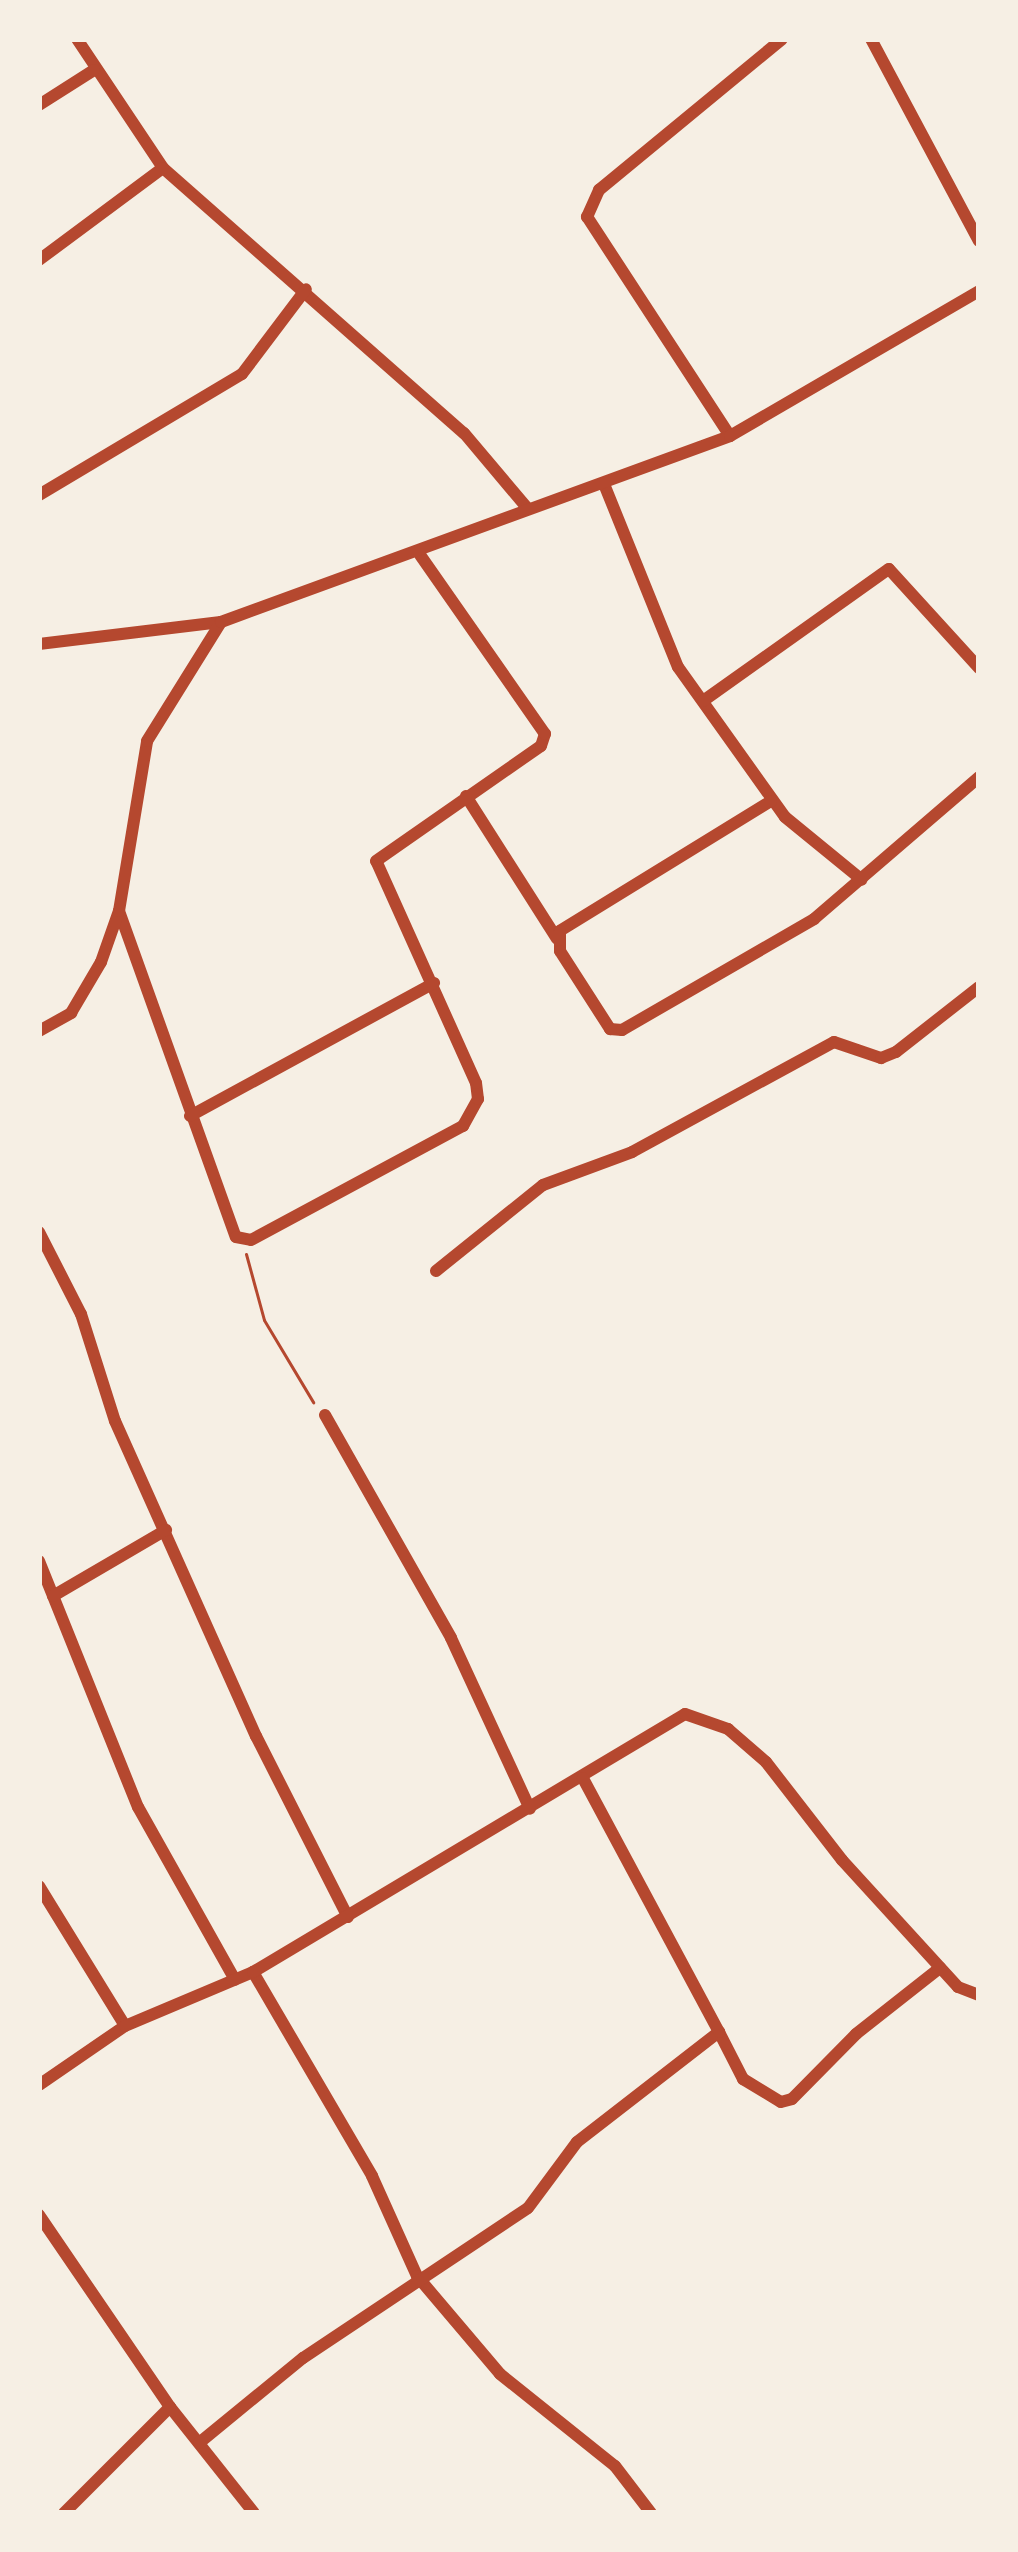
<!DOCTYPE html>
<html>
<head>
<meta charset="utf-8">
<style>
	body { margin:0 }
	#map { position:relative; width:1018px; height:2552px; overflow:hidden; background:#f6efe4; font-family:"Space Grotesk",sans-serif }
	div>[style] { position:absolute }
	.path>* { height:3px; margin:-1.5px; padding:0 1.5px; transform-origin:1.5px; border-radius:1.5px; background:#b5482f }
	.minor>* { height:12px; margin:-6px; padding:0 6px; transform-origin:6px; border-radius:6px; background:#b5482f }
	span { translate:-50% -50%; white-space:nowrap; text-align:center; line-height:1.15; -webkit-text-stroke:9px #f6efe4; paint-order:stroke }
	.frame { position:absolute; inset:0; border:42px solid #f6efe4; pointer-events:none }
</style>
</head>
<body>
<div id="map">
	<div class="path">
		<i style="left:246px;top:1254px;width:68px;rotate:74.7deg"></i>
		<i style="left:264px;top:1320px;width:96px;rotate:59.1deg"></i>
	</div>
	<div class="minor">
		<i style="left:77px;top:39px;width:155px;rotate:56.3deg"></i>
		<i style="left:163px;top:168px;width:401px;rotate:41.4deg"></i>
		<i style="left:464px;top:433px;width:99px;rotate:49.9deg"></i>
		<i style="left:871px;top:39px;width:229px;rotate:61.9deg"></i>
		<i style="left:39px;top:105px;width:65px;rotate:-32.5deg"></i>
		<i style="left:39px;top:260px;width:154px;rotate:-36.6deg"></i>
		<i style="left:730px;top:436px;width:262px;rotate:-123.1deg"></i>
		<i style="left:587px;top:217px;width:30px;rotate:-66deg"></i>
		<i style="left:599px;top:190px;width:237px;rotate:-39.5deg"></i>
		<i style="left:604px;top:484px;width:197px;rotate:68deg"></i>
		<i style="left:678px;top:667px;width:184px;rotate:54.5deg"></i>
		<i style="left:785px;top:817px;width:99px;rotate:39.3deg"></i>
		<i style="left:39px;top:495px;width:236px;rotate:-30.8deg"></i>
		<i style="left:242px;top:374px;width:106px;rotate:-53deg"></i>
		<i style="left:39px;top:644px;width:183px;rotate:-6.9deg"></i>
		<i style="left:703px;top:701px;width:228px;rotate:-35.4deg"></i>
		<i style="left:889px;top:569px;width:134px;rotate:47.7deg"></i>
		<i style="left:466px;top:796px;width:169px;rotate:57.5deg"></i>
		<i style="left:771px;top:801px;width:248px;rotate:148.4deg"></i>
		<i style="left:560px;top:931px;width:20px;rotate:90deg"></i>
		<i style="left:560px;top:951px;width:93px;rotate:57.3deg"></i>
		<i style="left:610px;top:1029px;width:12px;rotate:5deg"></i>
		<i style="left:622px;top:1030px;width:222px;rotate:-30deg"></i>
		<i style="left:814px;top:919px;width:218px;rotate:-40.7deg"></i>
		<i style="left:119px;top:911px;width:346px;rotate:70.3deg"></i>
		<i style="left:236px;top:1237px;width:15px;rotate:11deg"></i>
		<i style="left:251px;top:1240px;width:241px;rotate:-28.3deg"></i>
		<i style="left:463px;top:1126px;width:31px;rotate:-61deg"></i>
		<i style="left:478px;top:1099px;width:16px;rotate:-97deg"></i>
		<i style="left:476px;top:1083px;width:243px;rotate:-114.2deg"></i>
		<i style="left:376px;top:861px;width:201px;rotate:-34.9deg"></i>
		<i style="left:541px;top:746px;width:13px;rotate:-72deg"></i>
		<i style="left:545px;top:734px;width:218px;rotate:-124.9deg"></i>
		<i style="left:39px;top:1031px;width:37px;rotate:-29deg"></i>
		<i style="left:71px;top:1013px;width:59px;rotate:-59.5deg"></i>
		<i style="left:101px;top:962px;width:54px;rotate:-70.6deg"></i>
		<i style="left:119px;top:911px;width:172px;rotate:-80.6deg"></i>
		<i style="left:147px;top:741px;width:140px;rotate:-58.1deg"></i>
		<i style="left:221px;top:622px;width:542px;rotate:-20.07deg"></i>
		<i style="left:730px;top:436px;width:288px;rotate:-30.2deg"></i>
		<i style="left:190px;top:1116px;width:278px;rotate:-28.6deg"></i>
		<i style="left:39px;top:1232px;width:92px;rotate:62.9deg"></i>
		<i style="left:81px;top:1314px;width:112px;rotate:72.4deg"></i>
		<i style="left:115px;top:1421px;width:345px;rotate:65.9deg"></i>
		<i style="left:256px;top:1736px;width:203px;rotate:63.1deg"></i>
		<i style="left:436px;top:1271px;width:137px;rotate:-38.8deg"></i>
		<i style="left:543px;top:1185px;width:95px;rotate:-20.3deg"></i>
		<i style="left:632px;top:1152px;width:230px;rotate:-28.6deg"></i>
		<i style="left:834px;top:1042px;width:50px;rotate:18.8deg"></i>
		<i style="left:881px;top:1058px;width:16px;rotate:-22deg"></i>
		<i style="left:896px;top:1052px;width:105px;rotate:-38.1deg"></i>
		<i style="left:325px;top:1415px;width:256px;rotate:60.5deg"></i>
		<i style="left:451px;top:1638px;width:188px;rotate:65.2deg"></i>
		<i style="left:39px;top:1561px;width:265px;rotate:68.1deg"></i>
		<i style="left:138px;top:1807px;width:198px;rotate:60.7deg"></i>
		<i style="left:53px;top:1596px;width:131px;rotate:-30.3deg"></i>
		<i style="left:39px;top:1886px;width:164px;rotate:58.4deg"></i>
		<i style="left:253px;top:1972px;width:236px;rotate:59.7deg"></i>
		<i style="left:372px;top:2176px;width:110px;rotate:65.8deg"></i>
		<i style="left:417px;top:2276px;width:128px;rotate:49.7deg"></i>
		<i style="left:500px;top:2374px;width:147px;rotate:38.7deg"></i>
		<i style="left:615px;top:2466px;width:59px;rotate:52.5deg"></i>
		<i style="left:719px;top:2032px;width:53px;rotate:62.9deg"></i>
		<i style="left:743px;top:2079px;width:44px;rotate:31.2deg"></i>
		<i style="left:781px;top:2102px;width:11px;rotate:-15deg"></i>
		<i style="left:792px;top:2099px;width:91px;rotate:-45.4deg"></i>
		<i style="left:856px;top:2034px;width:107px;rotate:-38.2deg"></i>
		<i style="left:39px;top:2085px;width:104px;rotate:-34.5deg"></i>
		<i style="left:125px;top:2026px;width:139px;rotate:-22.9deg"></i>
		<i style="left:253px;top:1972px;width:503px;rotate:-30.85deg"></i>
		<i style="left:685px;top:1714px;width:46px;rotate:19.2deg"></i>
		<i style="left:728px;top:1729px;width:50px;rotate:41deg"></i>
		<i style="left:766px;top:1762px;width:124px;rotate:52.2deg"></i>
		<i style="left:842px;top:1860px;width:172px;rotate:47.6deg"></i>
		<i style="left:958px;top:1987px;width:22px;rotate:21deg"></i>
		<i style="left:39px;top:2215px;width:232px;rotate:55.7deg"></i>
		<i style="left:170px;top:2407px;width:135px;rotate:51.6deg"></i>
		<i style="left:199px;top:2443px;width:134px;rotate:-39.3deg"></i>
		<i style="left:303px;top:2358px;width:270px;rotate:-33.7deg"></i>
		<i style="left:528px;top:2208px;width:82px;rotate:-53.4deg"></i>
		<i style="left:577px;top:2142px;width:180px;rotate:-37.8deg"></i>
		<i style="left:719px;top:2032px;width:288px;rotate:-118.2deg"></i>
		<i style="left:64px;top:2513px;width:150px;rotate:-45deg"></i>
	</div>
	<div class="frame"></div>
</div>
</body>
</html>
